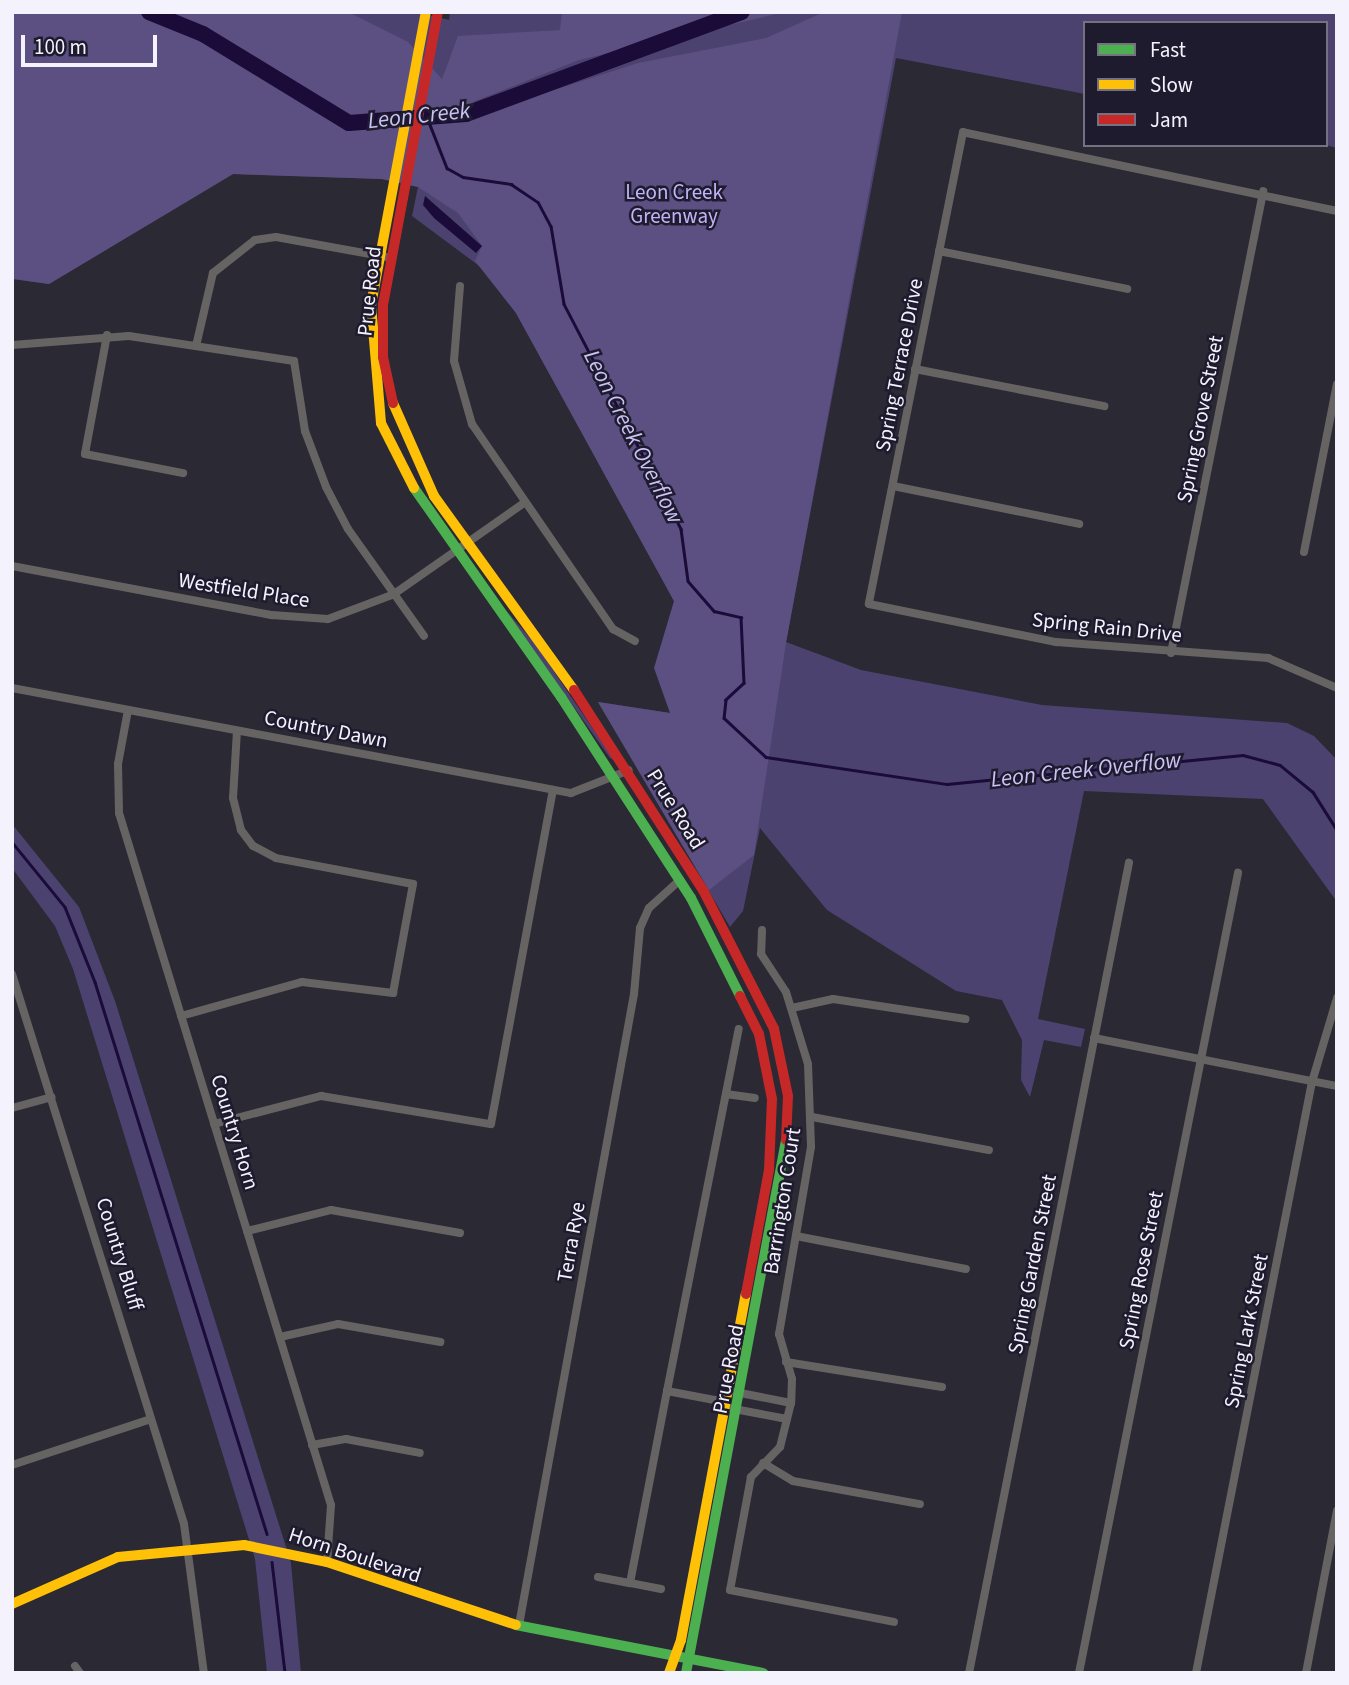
<!DOCTYPE html>
<html>
<head>
<meta charset="utf-8">
<style>
	body { margin:0 }
	#map { position:relative; width:1349px; height:1685px; overflow:hidden; background:#2b2934; font-family:"Source Sans 3",sans-serif }
	div>[style] { position:absolute }
	.green>* { inset:0; background:#4c4270 }
	.forest>* { inset:0; background:#5b5081 }
	.water>* { inset:0; background:#1b0b39 }
	.stream>* { height:2.5px; margin:-1.25px; padding:0 1.25px; transform-origin:1.25px; border-radius:1.25px; background:#1b0b39 }
	.river>* { height:16px; margin:-8px; padding:0 8px; transform-origin:8px; border-radius:8px; background:#1b0b39 }
	.street>* { height:8px; margin:-4px; padding:0 4px; transform-origin:4px; border-radius:4px; background:#666463 }
	.fast>* { height:10px; margin:-5px; padding:0 5px; transform-origin:5px; border-radius:5px; background:#4caf50 }
	.slow>* { height:10px; margin:-5px; padding:0 5px; transform-origin:5px; border-radius:5px; background:#ffc107 }
	.jam>* { height:10px; margin:-5px; padding:0 5px; transform-origin:5px; border-radius:5px; background:#c62828 }
	span { translate:-50% -50%; white-space:nowrap; text-align:center; line-height:1.15; -webkit-text-stroke:5px #1f1b2f; paint-order:stroke }
	.park-label { font-size:21px; color:#c1b4f7 }
	.street-label { font-size:21px; color:#f3f2fd }
	.water-label { font-size:23px; color:#cbc3f5; font-style:italic }
	.frame { position:absolute; inset:0; border:14px solid #f3f2fd; pointer-events:none }
	.legend { position:absolute; left:1083px; top:21px; width:245px; height:126px; box-sizing:border-box; background:#1f1b2f; border:2px solid #747181; margin:0; padding:9px 12px; list-style:none; font-size:21px; color:#f3f2fd }
	.legend li { display:flex; align-items:center; gap:14px; height:35px }
	.legend b { width:35px; border:2px solid #747181 }
	.scale { position:absolute; left:21px; top:35px; width:136px; height:32px; box-sizing:border-box; border:4px solid #f3f2fd; border-top:0; padding-left:9px; font-size:21px; line-height:24px; white-space:nowrap; color:#f3f2fd; -webkit-text-stroke:5px #1f1b2f; paint-order:stroke }
</style>
</head>
<body>
<div id="map">
	<div class="green">
		<i style="clip-path:polygon(12px 12px,417px 12px,449px 20px,450px 12px,1337px 12px,1337px 148px,1326px 145px,1326px 23px,1085px 23px,1085px 94px,896px 58px,786px 642px,861px 670px,1042px 705px,1287px 723px,1314px 736px,1337px 760px,1337px 902px,1263px 799px,1084px 791px,1038px 1019px,1085px 1029px,1081px 1047px,1044px 1040px,1030px 1097px,1021px 1080px,1022px 1040px,1002px 1000px,956px 991px,827px 910px,760px 828px,743px 911px,730px 927px,598px 702px,670px 713px,674px 601px,516px 313px,482px 268px,412px 216px,418px 187px,382px 179px,233px 174px,49px 284px,12px 279px)"></i>
		<i style="clip-path:polygon(503px 607px,533px 641px,615px 761px,610px 758px)"></i>
		<i style="clip-path:polygon(12px 824px,79px 907px,115px 1001px,291px 1563px,301px 1673px,267px 1673px,255px 1559px,73px 969px,55px 926px,12px 868px)"></i>
	</div>
	<div class="forest">
		<i style="clip-path:polygon(12px 12px,348px 12px,408px 42px,442px 79px,458px 36px,560px 30px,562px 12px,785px 12px,579px 60px,473px 102px,473px 116px,638px 63px,766px 38px,824px 12px,902px 12px,786px 643px,754px 855px,709px 890px,598px 702px,670px 713px,654px 668px,674px 601px,516px 313px,475px 261px,482px 246px,458px 213px,418px 187px,382px 179px,233px 174px,49px 284px,14px 279px)"></i>
	</div>
	<div class="water">
		<i style="clip-path:polygon(425px 196px,482px 246px,476px 253px,434px 218px,423px 205px)"></i>
	</div>
	<div class="stream">
		<i style="left:427px;top:117px;width:55px;rotate:68.6deg"></i>
		<i style="left:447px;top:168px;width:18px;rotate:29deg"></i>
		<i style="left:463px;top:177px;width:49px;rotate:8.3deg"></i>
		<i style="left:511px;top:184px;width:32px;rotate:34deg"></i>
		<i style="left:538px;top:202px;width:27px;rotate:62deg"></i>
		<i style="left:551px;top:226px;width:79px;rotate:80.5deg"></i>
		<i style="left:564px;top:304px;width:254px;rotate:62.5deg"></i>
		<i style="left:681px;top:529px;width:52px;rotate:82.3deg"></i>
		<i style="left:688px;top:581px;width:40px;rotate:49deg"></i>
		<i style="left:714px;top:611px;width:28px;rotate:13deg"></i>
		<i style="left:741px;top:617px;width:66px;rotate:87.4deg"></i>
		<i style="left:744px;top:683px;width:25px;rotate:137deg"></i>
		<i style="left:726px;top:700px;width:18px;rotate:96deg"></i>
		<i style="left:724px;top:718px;width:57px;rotate:42.9deg"></i>
		<i style="left:766px;top:757px;width:183px;rotate:8.5deg"></i>
		<i style="left:947px;top:784px;width:297px;rotate:-5.6deg"></i>
		<i style="left:1243px;top:755px;width:38px;rotate:15deg"></i>
		<i style="left:1280px;top:765px;width:43px;rotate:39.3deg"></i>
		<i style="left:1313px;top:792px;width:45px;rotate:57.7deg"></i>
		<i style="left:12px;top:842px;width:84px;rotate:50.8deg"></i>
		<i style="left:65px;top:907px;width:81px;rotate:68.2deg"></i>
		<i style="left:95px;top:982px;width:578px;rotate:72.69deg"></i>
		<i style="left:272px;top:1562px;width:112px;rotate:83.3deg"></i>
	</div>
	<div class="river">
		<i style="left:149px;top:12px;width:58px;rotate:22.2deg"></i>
		<i style="left:203px;top:34px;width:171px;rotate:31.4deg"></i>
		<i style="left:349px;top:123px;width:117px;rotate:-4.4deg"></i>
		<i style="left:466px;top:114px;width:294px;rotate:-20.3deg"></i>
	</div>
	<div class="street">
		<i style="left:1337px;top:211px;width:382px;rotate:-168.1deg"></i>
		<i style="left:963px;top:132px;width:481px;rotate:101.3deg"></i>
		<i style="left:869px;top:604px;width:191px;rotate:11.5deg"></i>
		<i style="left:1056px;top:642px;width:213px;rotate:4.3deg"></i>
		<i style="left:1268px;top:658px;width:75px;rotate:23.5deg"></i>
		<i style="left:939px;top:251px;width:192px;rotate:11.4deg"></i>
		<i style="left:460px;top:286px;width:75px;rotate:94.6deg"></i>
		<i style="left:454px;top:361px;width:66px;rotate:74.1deg"></i>
		<i style="left:472px;top:424px;width:249px;rotate:55.5deg"></i>
		<i style="left:613px;top:629px;width:25px;rotate:29deg"></i>
		<i style="left:107px;top:335px;width:121px;rotate:100.5deg"></i>
		<i style="left:85px;top:454px;width:100px;rotate:11deg"></i>
		<i style="left:12px;top:345px;width:117px;rotate:-4.4deg"></i>
		<i style="left:129px;top:336px;width:167px;rotate:8.6deg"></i>
		<i style="left:294px;top:361px;width:71px;rotate:81.1deg"></i>
		<i style="left:305px;top:431px;width:60px;rotate:69.4deg"></i>
		<i style="left:326px;top:487px;width:47px;rotate:62.4deg"></i>
		<i style="left:348px;top:529px;width:131px;rotate:54.6deg"></i>
		<i style="left:196px;top:346px;width:75px;rotate:-76.9deg"></i>
		<i style="left:213px;top:273px;width:53px;rotate:-38.2deg"></i>
		<i style="left:255px;top:240px;width:21px;rotate:-8deg"></i>
		<i style="left:276px;top:237px;width:117px;rotate:10.3deg"></i>
		<i style="left:915px;top:369px;width:193px;rotate:11.1deg"></i>
		<i style="left:893px;top:486px;width:190px;rotate:11.5deg"></i>
		<i style="left:1304px;top:552px;width:171px;rotate:-78.9deg"></i>
		<i style="left:12px;top:566px;width:265px;rotate:10.7deg"></i>
		<i style="left:272px;top:615px;width:56px;rotate:4.1deg"></i>
		<i style="left:328px;top:619px;width:71px;rotate:-20.7deg"></i>
		<i style="left:394px;top:594px;width:159px;rotate:-35deg"></i>
		<i style="left:1171px;top:653px;width:471px;rotate:-78.7deg"></i>
		<i style="left:12px;top:688px;width:569px;rotate:10.64deg"></i>
		<i style="left:571px;top:793px;width:62px;rotate:-21.6deg"></i>
		<i style="left:128px;top:710px;width:55px;rotate:100.5deg"></i>
		<i style="left:118px;top:764px;width:49px;rotate:88.8deg"></i>
		<i style="left:119px;top:813px;width:724px;rotate:72.97deg"></i>
		<i style="left:331px;top:1505px;width:57px;rotate:94deg"></i>
		<i style="left:762px;top:930px;width:24px;rotate:92deg"></i>
		<i style="left:761px;top:954px;width:45px;rotate:56.7deg"></i>
		<i style="left:786px;top:992px;width:75px;rotate:73deg"></i>
		<i style="left:808px;top:1064px;width:83px;rotate:87.9deg"></i>
		<i style="left:811px;top:1147px;width:190px;rotate:99.7deg"></i>
		<i style="left:779px;top:1334px;width:47px;rotate:73.9deg"></i>
		<i style="left:792px;top:1379px;width:24px;rotate:92deg"></i>
		<i style="left:791px;top:1403px;width:45px;rotate:104deg"></i>
		<i style="left:780px;top:1447px;width:42px;rotate:134deg"></i>
		<i style="left:751px;top:1477px;width:115px;rotate:100.5deg"></i>
		<i style="left:730px;top:1590px;width:167px;rotate:11deg"></i>
		<i style="left:12px;top:974px;width:576px;rotate:72.63deg"></i>
		<i style="left:184px;top:1524px;width:150px;rotate:82.4deg"></i>
		<i style="left:792px;top:1008px;width:42px;rotate:-12.4deg"></i>
		<i style="left:833px;top:999px;width:134px;rotate:8.6deg"></i>
		<i style="left:181px;top:1016px;width:126px;rotate:-15.7deg"></i>
		<i style="left:302px;top:982px;width:92px;rotate:6.9deg"></i>
		<i style="left:393px;top:993px;width:111px;rotate:-79.6deg"></i>
		<i style="left:413px;top:884px;width:139px;rotate:-169.3deg"></i>
		<i style="left:276px;top:858px;width:26px;rotate:-152deg"></i>
		<i style="left:253px;top:846px;width:20px;rotate:-127deg"></i>
		<i style="left:241px;top:830px;width:33px;rotate:-104deg"></i>
		<i style="left:233px;top:798px;width:67px;rotate:-86.6deg"></i>
		<i style="left:1094px;top:1038px;width:248px;rotate:11.2deg"></i>
		<i style="left:726px;top:1094px;width:29px;rotate:8deg"></i>
		<i style="left:12px;top:1108px;width:41px;rotate:-15.4deg"></i>
		<i style="left:812px;top:1117px;width:180px;rotate:10.6deg"></i>
		<i style="left:214px;top:1124px;width:111px;rotate:-14.7deg"></i>
		<i style="left:321px;top:1096px;width:172px;rotate:9.4deg"></i>
		<i style="left:491px;top:1124px;width:340px;rotate:-79.5deg"></i>
		<i style="left:247px;top:1231px;width:87px;rotate:-14deg"></i>
		<i style="left:331px;top:1210px;width:131px;rotate:10.1deg"></i>
		<i style="left:796px;top:1236px;width:173px;rotate:11deg"></i>
		<i style="left:280px;top:1337px;width:59px;rotate:-12.6deg"></i>
		<i style="left:338px;top:1324px;width:104px;rotate:10deg"></i>
		<i style="left:786px;top:1362px;width:158px;rotate:9.1deg"></i>
		<i style="left:667px;top:1391px;width:369px;rotate:-78.8deg"></i>
		<i style="left:735px;top:1392px;width:57px;rotate:11.1deg"></i>
		<i style="left:724px;top:1407px;width:64px;rotate:10.8deg"></i>
		<i style="left:312px;top:1445px;width:35px;rotate:-10deg"></i>
		<i style="left:346px;top:1439px;width:75px;rotate:10.7deg"></i>
		<i style="left:763px;top:1463px;width:35px;rotate:31deg"></i>
		<i style="left:793px;top:1481px;width:129px;rotate:10.3deg"></i>
		<i style="left:12px;top:1465px;width:146px;rotate:-18.3deg"></i>
		<i style="left:598px;top:1577px;width:33px;rotate:11deg"></i>
		<i style="left:661px;top:1589px;width:32px;rotate:-169deg"></i>
		<i style="left:630px;top:1583px;width:196px;rotate:-79.1deg"></i>
		<i style="left:667px;top:1391px;width:59px;rotate:10.7deg"></i>
		<i style="left:519px;top:1625px;width:641px;rotate:-79.67deg"></i>
		<i style="left:634px;top:994px;width:66px;rotate:-84.8deg"></i>
		<i style="left:640px;top:928px;width:22px;rotate:-66deg"></i>
		<i style="left:649px;top:908px;width:42px;rotate:-42.1deg"></i>
		<i style="left:75px;top:1666px;width:9px;rotate:54deg"></i>
		<i style="left:969px;top:1673px;width:826px;rotate:-78.83deg"></i>
		<i style="left:1079px;top:1673px;width:816px;rotate:-78.76deg"></i>
		<i style="left:1196px;top:1673px;width:602px;rotate:-78.9deg"></i>
		<i style="left:1312px;top:1082px;width:88px;rotate:-73.4deg"></i>
		<i style="left:1306px;top:1673px;width:165px;rotate:-79.2deg"></i>
	</div>
	<div class="fast">
		<i style="left:414px;top:488px;width:256px;rotate:54.9deg"></i>
		<i style="left:561px;top:697px;width:239px;rotate:57.1deg"></i>
		<i style="left:691px;top:898px;width:110px;rotate:63.4deg"></i>
		<i style="left:516px;top:1625px;width:252px;rotate:11deg"></i>
		<i style="left:686px;top:1673px;width:542px;rotate:-79.37deg"></i>
	</div>
	<div class="slow">
		<i style="left:393px;top:403px;width:102px;rotate:66.2deg"></i>
		<i style="left:434px;top:496px;width:239px;rotate:54.2deg"></i>
		<i style="left:414px;top:488px;width:73px;rotate:-116.9deg"></i>
		<i style="left:381px;top:423px;width:118px;rotate:-94.8deg"></i>
		<i style="left:371px;top:305px;width:298px;rotate:-79.4deg"></i>
		<i style="left:12px;top:1604px;width:116px;rotate:-23.9deg"></i>
		<i style="left:118px;top:1557px;width:127px;rotate:-5.4deg"></i>
		<i style="left:244px;top:1545px;width:85px;rotate:11.6deg"></i>
		<i style="left:327px;top:1562px;width:199px;rotate:18.4deg"></i>
		<i style="left:669px;top:1673px;width:35px;rotate:-70deg"></i>
		<i style="left:681px;top:1640px;width:352px;rotate:-79.4deg"></i>
	</div>
	<div class="jam">
		<i style="left:393px;top:403px;width:47px;rotate:-102.3deg"></i>
		<i style="left:383px;top:357px;width:52px;rotate:-90deg"></i>
		<i style="left:383px;top:305px;width:298px;rotate:-79.4deg"></i>
		<i style="left:574px;top:690px;width:238px;rotate:57.2deg"></i>
		<i style="left:703px;top:890px;width:156px;rotate:62.9deg"></i>
		<i style="left:774px;top:1029px;width:68px;rotate:78.2deg"></i>
		<i style="left:788px;top:1096px;width:44px;rotate:92.6deg"></i>
		<i style="left:740px;top:996px;width:42px;rotate:63.4deg"></i>
		<i style="left:759px;top:1034px;width:66px;rotate:78.7deg"></i>
		<i style="left:772px;top:1099px;width:71px;rotate:92.4deg"></i>
		<i style="left:769px;top:1170px;width:126px;rotate:100.5deg"></i>
	</div>
	<div class="park-label">
		<span style="left:674px;top:204px">Leon Creek<br>Greenway</span>
	</div>
	<div class="street-label">
		<span style="left:369px;top:291px;rotate:-84deg">Prue Road</span>
		<span style="left:899px;top:365px;rotate:-79deg">Spring Terrace Drive</span>
		<span style="left:1200px;top:419px;rotate:-79deg">Spring Grove Street</span>
		<span style="left:244px;top:590px;rotate:9deg">Westfield Place</span>
		<span style="left:1107px;top:627px;rotate:6deg">Spring Rain Drive</span>
		<span style="left:326px;top:729px;rotate:11deg">Country Dawn</span>
		<span style="left:676px;top:809px;rotate:58deg">Prue Road</span>
		<span style="left:235px;top:1132px;rotate:73deg">Country Horn</span>
		<span style="left:782px;top:1201px;rotate:-81deg">Barrington Court</span>
		<span style="left:571px;top:1242px;rotate:-80deg">Terra Rye</span>
		<span style="left:120px;top:1254px;rotate:73deg">Country Bluff</span>
		<span style="left:1032px;top:1264px;rotate:-79deg">Spring Garden Street</span>
		<span style="left:1141px;top:1270px;rotate:-79deg">Spring Rose Street</span>
		<span style="left:1246px;top:1331px;rotate:-79deg">Spring Lark Street</span>
		<span style="left:728px;top:1369px;rotate:-79deg">Prue Road</span>
		<span style="left:355px;top:1555px;rotate:18deg">Horn Boulevard</span>
	</div>
	<div class="water-label">
		<span style="left:419px;top:116px;rotate:-6deg">Leon Creek</span>
		<span style="left:633px;top:437px;rotate:63deg">Leon Creek Overflow</span>
		<span style="left:1086px;top:770px;rotate:-6deg">Leon Creek Overflow</span>
	</div>
	<div class="frame"></div>
	<ul class="legend">
	<li><b style="height:9px;background:#4caf50"></b>Fast</li>
	<li><b style="height:9px;background:#ffc107"></b>Slow</li>
	<li><b style="height:9px;background:#c62828"></b>Jam</li>
	</ul>
	<div class="scale">100 m</div>
</div>
</body>
</html>
